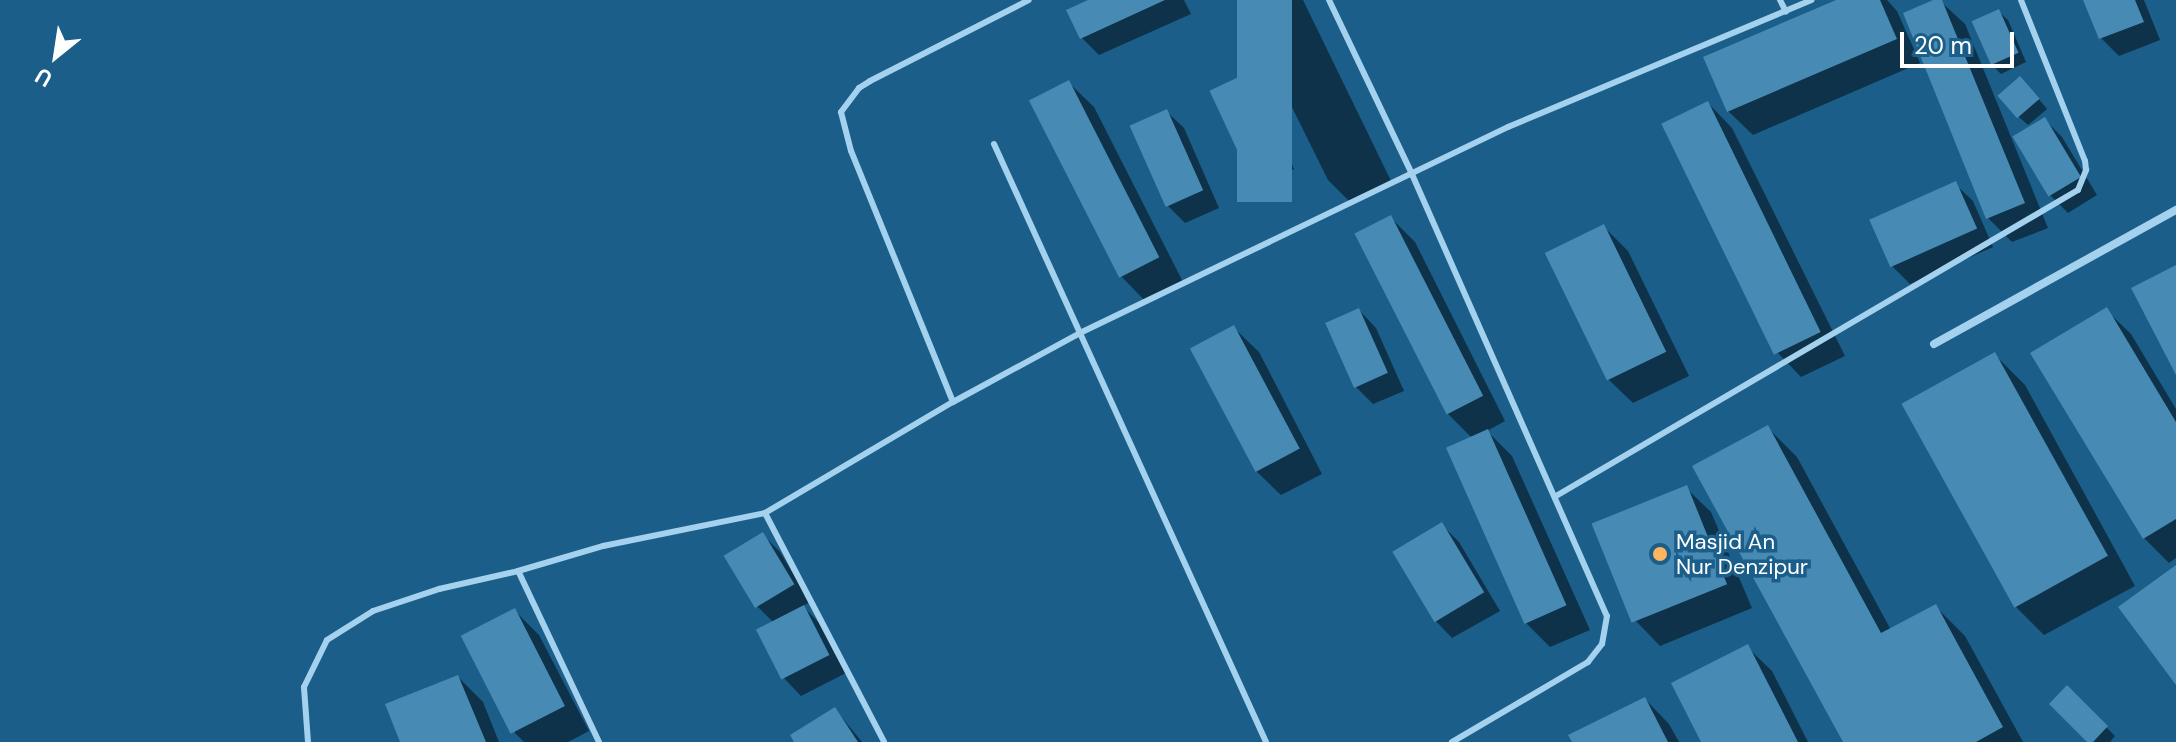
<!DOCTYPE html>
<html>
<head>
<meta charset="utf-8">
<style>
	body { margin:0 }
	#map { position:relative; width:2176px; height:742px; overflow:hidden; background:#1a5e89; font-family:"DM Sans",sans-serif }
	div>[style] { position:absolute }
	.shadow>* { inset:0; background:#0007 }
	.building>* { inset:0; background:#478ab3; transform-origin:0 0 }
	.service>* { height:6px; margin:-3px; padding:0 3px; transform-origin:3px; border-radius:3px; background:#a4d1ed }
	.minor>* { height:8px; margin:-4px; padding:0 4px; transform-origin:4px; border-radius:4px; background:#a4d1ed }
	.dots>* { width:22px; height:22px; translate:-50% -50%; box-sizing:border-box; border:4px solid #1a5e89; border-radius:50% }
	span { translate:-50% -50%; white-space:nowrap; text-align:center; line-height:1.15; -webkit-text-stroke:7px #1a5e89; paint-order:stroke }
	.poi-label { font-size:22px; color:#fff }
	.left { translate:0 -50%; text-align:left }
	.north { position:absolute; left:16px; top:16px; width:80px; height:80px; -webkit-text-stroke:6px #1a5e89; paint-order:stroke; rotate:210deg; font-size:22px; font-weight:700; line-height:32px; text-align:center; color:#fff }
	.north::after { content:''; display:block; margin:auto; width:28px; height:36px; background:#fff; clip-path:polygon(50% 0,100% 100%,50% 72%,0 100%) }
	.scale { position:absolute; left:1900px; top:32px; width:114px; height:36px; box-sizing:border-box; border:4px solid #fff; border-top:0; padding-left:10px; font-size:24px; line-height:28px; white-space:nowrap; color:#fff; -webkit-text-stroke:6px #1a5e89; paint-order:stroke }
</style>
</head>
<body>
<div id="map">
	<div class="shadow">
		<i style="clip-path:polygon(1093px 0,1184px 0,1191px 14px,1099px 55px,1081px 37px)"></i>
		<i style="clip-path:polygon(1239px 0,1303px 0,1393px 185px,1352px 204px,1328px 180px)"></i>
		<i style="clip-path:polygon(1841px 0,1887px 0,1897px 11px,1920px 63px,1753px 135px,1728px 111px)"></i>
		<i style="clip-path:polygon(1939px 0,1965px 24px,2048px 228px,2012px 242px,1988px 218px)"></i>
		<i style="clip-path:polygon(2086px 0,2144px 0,2160px 40px,2119px 56px,2101px 38px)"></i>
		<i style="clip-path:polygon(1999px 12px,2008px 20px,2026px 62px,2001px 74px,1992px 65px)"></i>
		<i style="clip-path:polygon(1243px 77px,1260px 95px,1294px 169px,1263px 183px,1245px 166px)"></i>
		<i style="clip-path:polygon(1069px 83px,1094px 107px,1183px 282px,1145px 301px,1121px 276px)"></i>
		<i style="clip-path:polygon(2029px 87px,2047px 109px,2028px 125px,2019px 117px)"></i>
		<i style="clip-path:polygon(1708px 103px,1732px 128px,1845px 356px,1801px 377px,1777px 352px)"></i>
		<i style="clip-path:polygon(1166px 111px,1184px 128px,1219px 208px,1185px 223px,1167px 205px)"></i>
		<i style="clip-path:polygon(2045px 120px,2062px 137px,2097px 195px,2068px 213px,2050px 195px)"></i>
		<i style="clip-path:polygon(1955px 184px,1973px 201px,1993px 247px,1910px 284px,1892px 266px)"></i>
		<i style="clip-path:polygon(1390px 217px,1415px 242px,1505px 421px,1487px 431px,1512px 456px,1590px 630px,1550px 647px,1526px 623px,1472px 438px,1447px 413px)"></i>
		<i style="clip-path:polygon(1603px 226px,1628px 251px,1689px 376px,1633px 403px,1608px 379px)"></i>
		<i style="clip-path:polygon(1359px 310px,1376px 328px,1404px 391px,1373px 404px,1356px 387px)"></i>
		<i style="clip-path:polygon(2106px 310px,2131px 334px,2176px 409px,2176px 558px,2169px 563px,2144px 538px,2032px 354px)"></i>
		<i style="clip-path:polygon(1234px 328px,1259px 352px,1322px 474px,1281px 495px,1256px 471px)"></i>
		<i style="clip-path:polygon(1995px 355px,2025px 385px,2135px 586px,2044px 635px,2014px 605px,1904px 405px)"></i>
		<i style="clip-path:polygon(1768px 428px,1797px 457px,1891px 630px,1935px 606px,1965px 636px,2023px 742px,1845px 742px)"></i>
		<i style="clip-path:polygon(1686px 488px,1711px 512px,1752px 608px,1660px 646px,1636px 621px)"></i>
		<i style="clip-path:polygon(1441px 524px,1459px 542px,1500px 611px,1452px 638px,1435px 620px)"></i>
		<i style="clip-path:polygon(763px 535px,780px 552px,810px 602px,803px 606px,821px 625px,846px 673px,801px 696px,784px 678px,759px 630px,773px 622px,757px 606px)"></i>
		<i style="clip-path:polygon(514px 610px,539px 635px,589px 731px,568px 742px,524px 742px,515px 733px)"></i>
		<i style="clip-path:polygon(1747px 647px,1772px 671px,1808px 742px,1703px 742px)"></i>
		<i style="clip-path:polygon(458px 677px,483px 702px,499px 742px,403px 742px)"></i>
		<i style="clip-path:polygon(2067px 688px,2115px 736px,2110px 742px,2090px 742px)"></i>
		<i style="clip-path:polygon(1645px 699px,1669px 724px,1679px 742px,1574px 742px)"></i>
		<i style="clip-path:polygon(835px 709px,862px 742px,797px 742px)"></i>
	</div>
	<div class="building">
		<i style="clip-path:polygon(1088px 0,1165px 0,1080px 39px,1066px 10px)"></i>
		<i style="left:1237px;top:0;width:55px;height:202px"></i>
		<i style="clip-path:polygon(1836px 0,1880px 0,1897px 39px,1727px 112px,1703px 57px)"></i>
		<i style="clip-path:polygon(1933px 0,1942px 0,2025px 203px,1986px 219px,1903px 13px)"></i>
		<i style="clip-path:polygon(2083px 0,2135px 0,2144px 22px,2099px 39px)"></i>
		<i style="left:1999px;top:9px;width:48px;height:30px;rotate:66deg"></i>
		<i style="left:1243px;top:75px;width:84px;height:37px;rotate:65deg"></i>
		<i style="left:2020px;top:76px;width:30px;height:30px;rotate:49deg"></i>
		<i style="left:1069px;top:80px;width:199px;height:45px;rotate:63deg"></i>
		<i style="left:1708px;top:101px;width:257px;height:52px;rotate:64deg"></i>
		<i style="left:1167px;top:109px;width:89px;height:41px;rotate:66deg"></i>
		<i style="left:2045px;top:117px;width:70px;height:38px;rotate:59deg"></i>
		<i style="left:1956px;top:181px;width:52px;height:95px;rotate:66deg"></i>
		<i style="left:1391px;top:215px;width:203px;height:41px;rotate:63deg"></i>
		<i style="left:1604px;top:224px;width:142px;height:66px;rotate:64deg"></i>
		<i style="clip-path:polygon(2176px 265px,2176px 375px,2131px 288px)"></i>
		<i style="clip-path:polygon(2107px 307px,2176px 422px,2176px 519px,2143px 539px,2030px 353px)"></i>
		<i style="left:1359px;top:308px;width:71px;height:37px;rotate:66deg"></i>
		<i style="left:1234px;top:325px;width:140px;height:50px;rotate:62deg"></i>
		<i style="left:1995px;top:352px;width:233px;height:107px;rotate:61deg"></i>
		<i style="clip-path:polygon(1768px 425px,1881px 633px,1936px 604px,2003px 727px,1976px 742px,1843px 742px,1692px 466px)"></i>
		<i style="left:1488px;top:429px;width:193px;height:46px;rotate:66deg"></i>
		<i style="left:1687px;top:485px;width:107px;height:103px;rotate:68deg"></i>
		<i style="left:1442px;top:522px;width:82px;height:58px;rotate:59deg"></i>
		<i style="left:763px;top:532px;width:61px;height:46px;rotate:59deg"></i>
		<i style="clip-path:polygon(2176px 565px,2176px 685px,2118px 607px)"></i>
		<i style="left:804px;top:605px;width:56px;height:54px;rotate:63deg"></i>
		<i style="left:515px;top:608px;width:110px;height:61px;rotate:63deg"></i>
		<i style="clip-path:polygon(1748px 644px,1798px 742px,1701px 742px,1671px 683px)"></i>
		<i style="clip-path:polygon(458px 675px,486px 742px,400px 742px,385px 704px)"></i>
		<i style="clip-path:polygon(2067px 685px,2108px 726px,2093px 742px,2087px 742px,2049px 704px)"></i>
		<i style="clip-path:polygon(1645px 697px,1668px 742px,1572px 742px,1568px 735px)"></i>
		<i style="clip-path:polygon(835px 707px,858px 742px,794px 742px,790px 735px)"></i>
	</div>
	<div class="service">
		<i style="left:1329px;top:0;width:191px;rotate:64.5deg"></i>
		<i style="left:1411px;top:172px;width:485px;rotate:66.2deg"></i>
		<i style="left:1607px;top:616px;width:28px;rotate:100deg"></i>
		<i style="left:1602px;top:644px;width:23px;rotate:128deg"></i>
		<i style="left:1588px;top:662px;width:158px;rotate:149.5deg"></i>
		<i style="left:1780px;top:0;width:13px;rotate:63deg"></i>
		<i style="left:994px;top:144px;width:657px;rotate:65.54deg"></i>
		<i style="left:953px;top:402px;width:271px;rotate:-112.1deg"></i>
		<i style="left:851px;top:151px;width:40px;rotate:-104.4deg"></i>
		<i style="left:841px;top:112px;width:30px;rotate:-53deg"></i>
		<i style="left:859px;top:88px;width:13px;rotate:-32deg"></i>
		<i style="left:870px;top:81px;width:178px;rotate:-27deg"></i>
		<i style="left:1556px;top:496px;width:605px;rotate:-30.38deg"></i>
		<i style="left:2078px;top:190px;width:22px;rotate:-68deg"></i>
		<i style="left:2086px;top:170px;width:9px;rotate:-96deg"></i>
		<i style="left:2085px;top:161px;width:173px;rotate:-111.7deg"></i>
		<i style="left:765px;top:513px;width:258px;rotate:62.5deg"></i>
		<i style="left:308px;top:742px;width:55px;rotate:-94.2deg"></i>
		<i style="left:304px;top:687px;width:52px;rotate:-63.9deg"></i>
		<i style="left:327px;top:640px;width:54px;rotate:-32.2deg"></i>
		<i style="left:373px;top:611px;width:70px;rotate:-18.4deg"></i>
		<i style="left:439px;top:589px;width:81px;rotate:-12.8deg"></i>
		<i style="left:599px;top:742px;width:189px;rotate:-115.3deg"></i>
		<i style="left:518px;top:571px;width:89px;rotate:-16.4deg"></i>
		<i style="left:603px;top:546px;width:165px;rotate:-11.5deg"></i>
		<i style="left:765px;top:513px;width:218px;rotate:-30.6deg"></i>
		<i style="left:953px;top:402px;width:147px;rotate:-28.5deg"></i>
		<i style="left:1082px;top:332px;width:473px;rotate:-25.7deg"></i>
		<i style="left:1508px;top:127px;width:329px;rotate:-22.7deg"></i>
	</div>
	<div class="minor">
		<i style="left:1934px;top:344px;width:277px;rotate:-29deg"></i>
	</div>
	<div class="dots">
		<i style="left:1660px;top:554px;background:#ffb560"></i>
	</div>
	<div class="poi-label">
		<span class="left" style="left:1676px;top:554px">Masjid An<br>Nur Denzipur</span>
	</div>
	<div class="north">U</div>
	<div class="scale">20 m</div>
</div>
</body>
</html>
